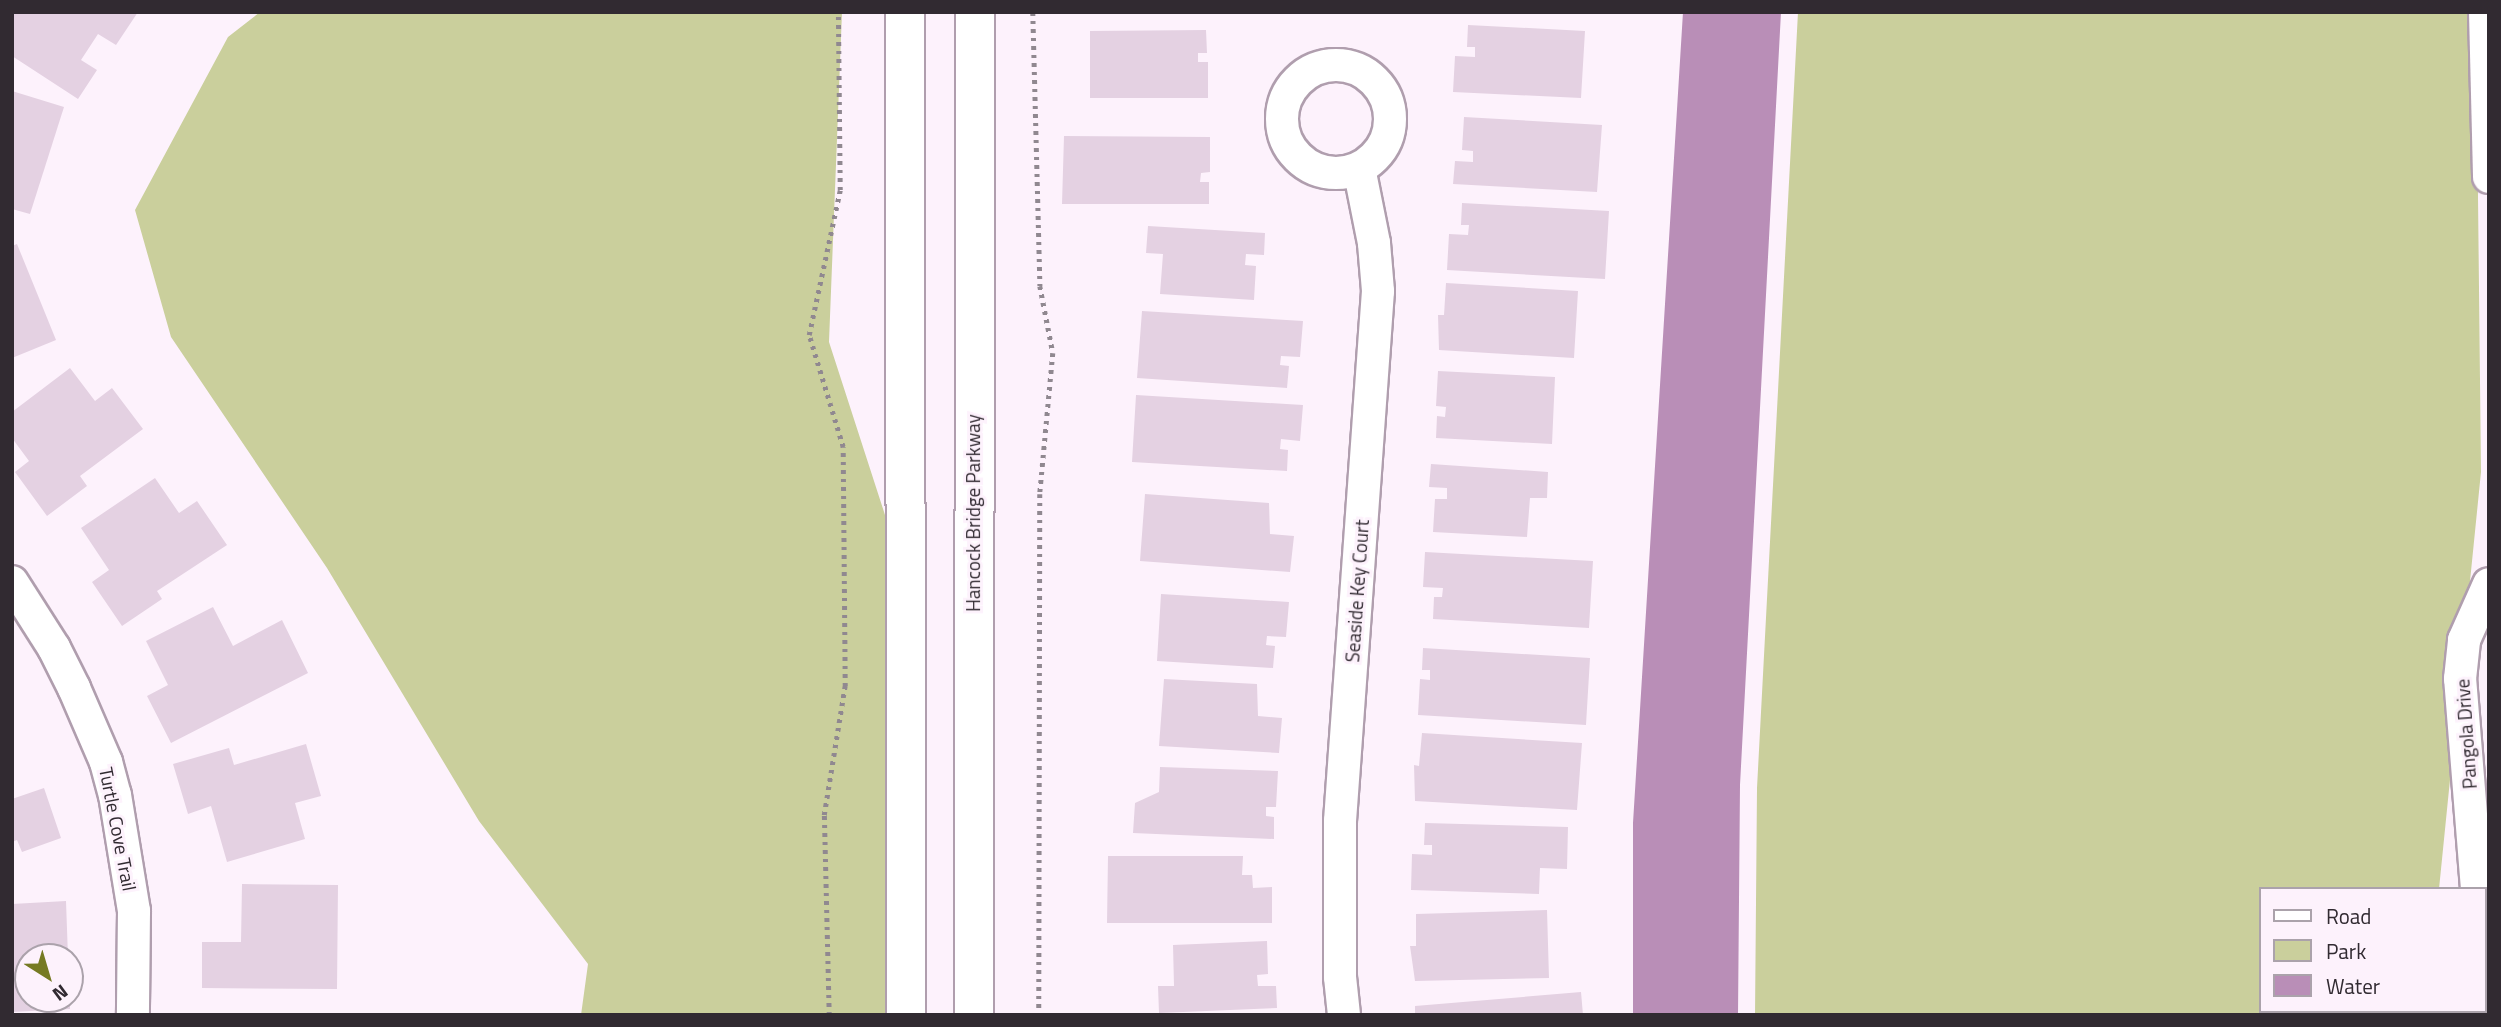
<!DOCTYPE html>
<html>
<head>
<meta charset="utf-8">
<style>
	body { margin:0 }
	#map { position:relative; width:2501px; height:1027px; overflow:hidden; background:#fdf2fc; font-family:"Titillium Web",sans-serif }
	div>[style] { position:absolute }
	.green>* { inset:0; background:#cacf9c }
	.water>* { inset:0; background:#b98eb7 }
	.building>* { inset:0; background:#e4d1e2 }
	.path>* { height:4.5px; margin-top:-2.25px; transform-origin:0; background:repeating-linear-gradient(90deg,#908890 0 3.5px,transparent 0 8.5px) }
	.roads { filter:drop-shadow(2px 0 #b09eae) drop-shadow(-2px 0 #b09eae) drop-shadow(0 2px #b09eae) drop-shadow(0 -2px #b09eae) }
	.minor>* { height:32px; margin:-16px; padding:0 16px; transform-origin:16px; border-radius:16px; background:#fff }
	.minor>.ring { margin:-16px; padding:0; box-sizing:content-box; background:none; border:32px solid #fff; border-radius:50% }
	.secondary>* { height:38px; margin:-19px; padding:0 19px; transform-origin:19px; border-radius:19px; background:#fff }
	span { translate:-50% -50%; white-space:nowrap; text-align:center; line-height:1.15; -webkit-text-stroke:6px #fdf2fc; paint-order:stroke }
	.street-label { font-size:19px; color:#312a31 }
	.frame { position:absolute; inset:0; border:14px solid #312a31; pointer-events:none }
	.legend { position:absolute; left:2259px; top:887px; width:228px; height:126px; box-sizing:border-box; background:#fdf2fc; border:2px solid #aba2ab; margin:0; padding:9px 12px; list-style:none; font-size:21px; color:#312a31 }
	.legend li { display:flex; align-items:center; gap:14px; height:35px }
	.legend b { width:35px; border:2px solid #aba2ab }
	.north { position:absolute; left:14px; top:943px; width:70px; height:70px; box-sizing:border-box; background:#fdf2fc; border:2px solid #aba2ab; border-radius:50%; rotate:143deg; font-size:19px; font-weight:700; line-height:28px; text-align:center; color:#312a31 }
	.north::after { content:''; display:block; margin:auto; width:24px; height:32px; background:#767a23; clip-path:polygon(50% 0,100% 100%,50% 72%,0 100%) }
</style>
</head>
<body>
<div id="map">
	<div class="green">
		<i style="clip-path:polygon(260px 12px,842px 12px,829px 342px,885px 515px,886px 1015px,581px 1015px,588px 964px,479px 821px,327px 568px,171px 337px,135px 210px,228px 37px)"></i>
		<i style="clip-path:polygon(1798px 12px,2476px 12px,2481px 472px,2439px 889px,2261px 889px,2261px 1011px,2479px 1011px,2482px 1015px,1755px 1015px,1757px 788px)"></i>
	</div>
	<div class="water">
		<i style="clip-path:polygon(1683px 12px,1781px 12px,1740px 785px,1738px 1015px,1633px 1015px,1633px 823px)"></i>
	</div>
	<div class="building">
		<i style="clip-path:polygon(12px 12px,138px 12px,116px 45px,98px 34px,81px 60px,97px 70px,78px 99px,12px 56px)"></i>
		<i style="clip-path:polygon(1468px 25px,1585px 31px,1581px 98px,1453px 92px,1455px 56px,1475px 57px,1475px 47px,1467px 47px)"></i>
		<i style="clip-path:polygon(1206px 30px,1207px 53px,1198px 53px,1198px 62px,1208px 62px,1208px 98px,1090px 98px,1090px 31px)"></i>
		<i style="clip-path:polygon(12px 91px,64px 107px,30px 214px,12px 209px)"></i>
		<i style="clip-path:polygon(1464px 117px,1602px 125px,1597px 192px,1453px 184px,1455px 161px,1473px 162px,1473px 151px,1462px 150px)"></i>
		<i style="clip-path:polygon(1064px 136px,1210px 137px,1210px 172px,1201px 173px,1200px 182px,1209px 182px,1209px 204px,1062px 204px)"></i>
		<i style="clip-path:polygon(1462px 203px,1609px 211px,1605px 279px,1447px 270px,1449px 234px,1468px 235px,1469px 225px,1461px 225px)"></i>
		<i style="clip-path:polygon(1148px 226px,1265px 233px,1264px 255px,1246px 254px,1245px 265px,1256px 266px,1254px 300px,1160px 294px,1163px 254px,1146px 253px)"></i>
		<i style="clip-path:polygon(17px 244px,56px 340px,12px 358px,12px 246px)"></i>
		<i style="clip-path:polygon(1446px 283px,1578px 291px,1574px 358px,1439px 350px,1438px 315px,1444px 315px)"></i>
		<i style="clip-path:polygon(1142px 311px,1303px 321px,1300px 357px,1281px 356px,1280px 365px,1289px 366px,1287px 388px,1137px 378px)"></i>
		<i style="clip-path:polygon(70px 368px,95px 401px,112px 388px,143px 429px,80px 476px,87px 486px,47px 516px,15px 472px,29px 461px,12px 438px,12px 412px)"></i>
		<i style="clip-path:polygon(1438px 371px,1555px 377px,1552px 444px,1436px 438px,1437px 416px,1445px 417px,1446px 407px,1436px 406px)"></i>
		<i style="clip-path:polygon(1136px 395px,1303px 405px,1300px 441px,1281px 439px,1280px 449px,1288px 450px,1287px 471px,1132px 462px)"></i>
		<i style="clip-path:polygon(1431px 464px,1548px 472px,1547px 498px,1530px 498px,1527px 537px,1433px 532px,1435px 499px,1447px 499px,1447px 488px,1429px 487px)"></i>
		<i style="clip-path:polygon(155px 478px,179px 513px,197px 501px,227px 545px,157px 591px,162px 599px,122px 626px,92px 582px,109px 570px,81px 528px)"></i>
		<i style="clip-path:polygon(1145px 494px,1269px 503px,1270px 534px,1294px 536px,1290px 572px,1140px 561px)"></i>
		<i style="clip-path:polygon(1425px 552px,1593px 561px,1589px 628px,1433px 619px,1434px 597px,1442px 597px,1443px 588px,1423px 587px)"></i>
		<i style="clip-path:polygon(1161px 594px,1289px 602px,1286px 637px,1267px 636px,1266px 645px,1275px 646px,1273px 668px,1157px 661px)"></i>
		<i style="clip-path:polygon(213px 607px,233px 646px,282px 620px,308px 673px,171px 743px,147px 696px,168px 685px,146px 641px)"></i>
		<i style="clip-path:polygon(1423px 648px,1590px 658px,1586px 725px,1418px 715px,1420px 679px,1430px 680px,1430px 670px,1422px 670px)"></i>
		<i style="clip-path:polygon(1164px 679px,1257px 684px,1258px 716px,1282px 718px,1279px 753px,1159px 746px)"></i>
		<i style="clip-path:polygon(1422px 733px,1582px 743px,1577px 810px,1415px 801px,1414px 765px,1419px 766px)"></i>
		<i style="clip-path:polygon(306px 744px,321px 796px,295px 803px,305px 839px,227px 862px,211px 806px,188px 814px,173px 764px,229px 748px,234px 765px)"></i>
		<i style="clip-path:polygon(1160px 767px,1278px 771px,1276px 807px,1266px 807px,1266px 816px,1274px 817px,1274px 839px,1133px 833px,1135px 803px,1159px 792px)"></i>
		<i style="clip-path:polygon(44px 788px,61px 838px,22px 852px,17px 840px,12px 842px,12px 799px)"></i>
		<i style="clip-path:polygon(1425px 823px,1568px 827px,1567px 869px,1540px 868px,1539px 894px,1411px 890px,1412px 854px,1432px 855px,1432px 845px,1424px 845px)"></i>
		<i style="clip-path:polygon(1108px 856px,1243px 856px,1242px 875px,1252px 875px,1253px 888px,1272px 887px,1272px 923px,1107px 923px)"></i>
		<i style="clip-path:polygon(242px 884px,338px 885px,337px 989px,202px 988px,202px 942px,241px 942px)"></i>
		<i style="clip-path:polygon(66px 901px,68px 957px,28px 957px,28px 999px,70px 999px,70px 1009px,12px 1012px,12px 904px)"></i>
		<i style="clip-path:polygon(1547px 910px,1549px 978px,1415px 981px,1410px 946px,1416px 946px,1416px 914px)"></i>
		<i style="clip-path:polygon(1267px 941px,1268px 974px,1257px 975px,1258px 986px,1276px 986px,1277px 1008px,1159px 1013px,1158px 986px,1174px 986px,1173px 945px)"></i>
		<i style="clip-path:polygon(1581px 992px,1583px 1015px,1415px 1015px,1415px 1006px)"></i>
	</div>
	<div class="path">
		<i style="left:1033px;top:12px;width:274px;rotate:88.5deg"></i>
		<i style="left:1040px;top:286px;width:68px;rotate:79deg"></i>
		<i style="left:1053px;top:353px;width:142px;rotate:95.3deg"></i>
		<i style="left:1040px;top:494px;width:521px;rotate:90.11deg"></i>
		<i style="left:829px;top:1015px;width:200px;rotate:-91.4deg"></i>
		<i style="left:824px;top:815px;width:131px;rotate:-80.8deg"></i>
		<i style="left:845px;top:686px;width:239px;rotate:-90.5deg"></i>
		<i style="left:843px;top:447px;width:117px;rotate:-106.9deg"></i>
		<i style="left:809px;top:335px;width:148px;rotate:-77.9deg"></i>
		<i style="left:840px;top:190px;width:178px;rotate:-90.6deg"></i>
	</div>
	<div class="roads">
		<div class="minor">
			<i style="left:2485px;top:12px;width:165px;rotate:88.6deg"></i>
			<i class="ring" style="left:1282px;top:65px;width:76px;height:76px"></i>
			<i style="left:12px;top:582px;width:78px;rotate:57.5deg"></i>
			<i style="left:54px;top:648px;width:45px;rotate:63.4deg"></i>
			<i style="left:74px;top:688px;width:81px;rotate:66.6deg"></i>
			<i style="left:106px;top:762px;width:34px;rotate:75deg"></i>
			<i style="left:115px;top:795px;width:118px;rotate:80.7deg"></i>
			<i style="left:134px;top:911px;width:104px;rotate:90.6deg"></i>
			<i style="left:2477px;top:889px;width:211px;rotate:-94.6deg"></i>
			<i style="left:2460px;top:679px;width:39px;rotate:-84deg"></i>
			<i style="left:2464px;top:640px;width:61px;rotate:-65.9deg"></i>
			<i style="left:2485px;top:986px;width:9px;rotate:63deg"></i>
			<i style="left:1344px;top:1015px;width:38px;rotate:-96deg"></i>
			<i style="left:1340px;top:977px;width:156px;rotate:-90deg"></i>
			<i style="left:1340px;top:821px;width:531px;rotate:-85.9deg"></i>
			<i style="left:1378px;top:291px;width:48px;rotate:-94.8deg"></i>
			<i style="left:1374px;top:243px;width:76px;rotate:-101.3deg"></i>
		</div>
		<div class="secondary">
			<i style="left:905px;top:12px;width:1003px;rotate:89.94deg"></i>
			<i style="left:974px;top:1015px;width:1003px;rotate:-89.94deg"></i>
		</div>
	</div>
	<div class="street-label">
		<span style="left:973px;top:513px;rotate:-90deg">Hancock Bridge Parkway</span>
		<span style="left:1357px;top:591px;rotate:-86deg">Seaside Key Court</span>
		<span style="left:2466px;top:734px;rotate:-94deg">Pangola Drive</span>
		<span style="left:118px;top:829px;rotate:79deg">Turtle Cove Trail</span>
	</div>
	<div class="frame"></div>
	<ul class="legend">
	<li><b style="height:9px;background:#fff"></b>Road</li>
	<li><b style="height:19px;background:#cacf9c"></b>Park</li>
	<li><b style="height:19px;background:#b98eb7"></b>Water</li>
	</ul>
	<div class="north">N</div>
</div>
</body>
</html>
